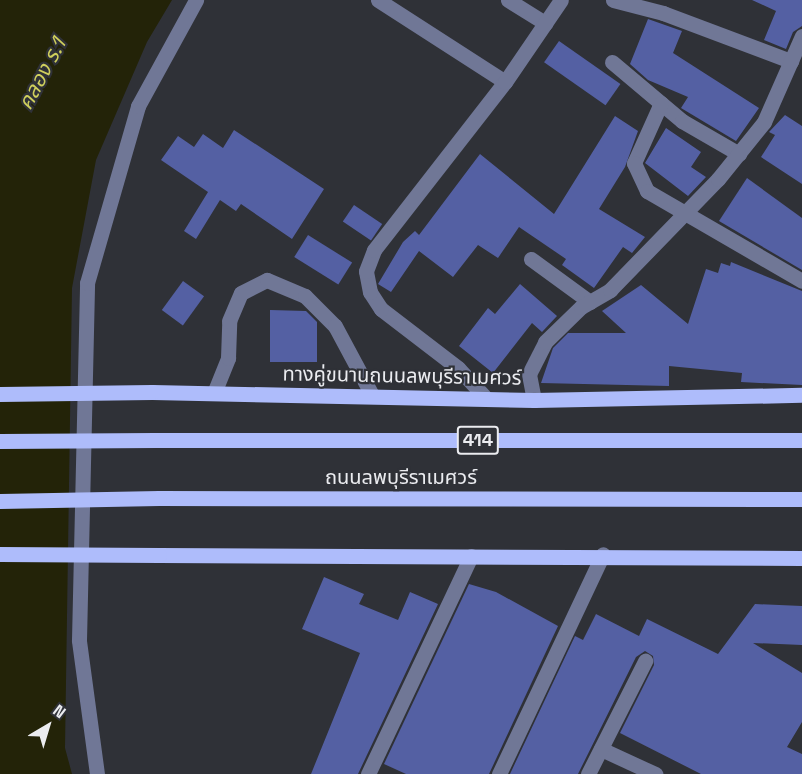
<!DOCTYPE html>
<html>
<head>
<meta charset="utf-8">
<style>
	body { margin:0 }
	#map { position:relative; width:802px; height:774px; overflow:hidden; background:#2f3137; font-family:"Space Grotesk","Noto Sans Thai",sans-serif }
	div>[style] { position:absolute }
	.water>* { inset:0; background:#232308 }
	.building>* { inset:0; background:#5460a3; transform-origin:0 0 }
	.minor>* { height:15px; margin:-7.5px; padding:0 7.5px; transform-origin:7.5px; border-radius:7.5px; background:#707796 }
	.major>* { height:15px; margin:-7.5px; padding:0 7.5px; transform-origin:7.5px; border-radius:7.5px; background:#aebcfb }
	.major-bridge>* { height:15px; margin:-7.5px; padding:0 7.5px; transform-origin:7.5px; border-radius:7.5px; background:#aebcfb }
	span { translate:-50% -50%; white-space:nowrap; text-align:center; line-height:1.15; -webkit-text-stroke:4.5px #2f3137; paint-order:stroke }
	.shield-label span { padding:2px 4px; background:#2f3137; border:2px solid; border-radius:4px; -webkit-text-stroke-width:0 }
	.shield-label { font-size:18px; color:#ebecf0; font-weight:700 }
	.street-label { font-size:20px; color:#ebecf0 }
	.water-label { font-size:21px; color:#cfcf5c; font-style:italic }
	.north { position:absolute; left:18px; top:696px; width:60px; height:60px; -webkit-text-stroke:4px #2f3137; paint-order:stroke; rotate:38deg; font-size:16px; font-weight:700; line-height:24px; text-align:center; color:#ebecf0 }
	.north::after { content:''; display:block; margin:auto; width:21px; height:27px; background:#ebecf0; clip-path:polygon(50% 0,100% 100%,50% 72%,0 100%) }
</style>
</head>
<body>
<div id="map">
	<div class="water">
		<i style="clip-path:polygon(0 0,172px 0,147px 42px,96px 160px,72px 288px,65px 748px,72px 774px,0 774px)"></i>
	</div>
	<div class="building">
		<i style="clip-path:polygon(752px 0,802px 0,802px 26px,793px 32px,786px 49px,764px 40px,776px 11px)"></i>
		<i style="clip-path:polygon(648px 19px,682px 31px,673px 53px,759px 108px,736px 141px,681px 108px,688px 97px,648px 80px,630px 64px)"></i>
		<i style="left:559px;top:41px;width:75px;height:26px;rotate:35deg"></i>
		<i style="clip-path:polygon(785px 115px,802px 126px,802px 184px,761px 157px,775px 135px,769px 132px)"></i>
		<i style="clip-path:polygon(615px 116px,638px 131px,625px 167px,599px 209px,645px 237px,632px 253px,623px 247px,594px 288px,562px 265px,566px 259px,519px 227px,498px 258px,478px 245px,453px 277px,419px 251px,391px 292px,378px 284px,403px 242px,415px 231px,419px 235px,480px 154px,554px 214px)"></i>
		<i style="clip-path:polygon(666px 128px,701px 152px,691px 167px,706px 177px,688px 196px,645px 163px)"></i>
		<i style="clip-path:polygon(234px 130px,324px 189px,292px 239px,241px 204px,236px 211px,220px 200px,196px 239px,184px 231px,208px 192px,161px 160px,178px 136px,194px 147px,203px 134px,223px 148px)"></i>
		<i style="clip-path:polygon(747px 178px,802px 218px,802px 270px,719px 221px)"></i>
		<i style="left:354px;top:205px;width:34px;height:20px;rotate:34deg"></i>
		<i style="left:308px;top:235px;width:52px;height:26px;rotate:32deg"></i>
		<i style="clip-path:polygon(731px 262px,802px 291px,802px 385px,741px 382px,742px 373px,669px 366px,669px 386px,541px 383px,553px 348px,568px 333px,626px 333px,602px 311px,641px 285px,688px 324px,706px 269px,718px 273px,721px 263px,730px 266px)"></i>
		<i style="left:183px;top:281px;width:26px;height:36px;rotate:36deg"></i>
		<i style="clip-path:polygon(520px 284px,557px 316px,542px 332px,532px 323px,493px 373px,459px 346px,488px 308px,495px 314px)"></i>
		<i style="clip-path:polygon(270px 310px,306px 311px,317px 322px,317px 362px,270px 362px)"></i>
		<i style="clip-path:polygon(324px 577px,364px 594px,359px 604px,398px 620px,410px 592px,438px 604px,358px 774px,311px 774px,360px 653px,302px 629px)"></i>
		<i style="clip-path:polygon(469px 584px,496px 592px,558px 626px,489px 774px,406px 774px,384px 764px)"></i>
		<i style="clip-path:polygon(755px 604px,802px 606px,802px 645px,753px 643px,802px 673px,802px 722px,787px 747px,802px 754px,802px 774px,701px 774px,620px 733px,654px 665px,653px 656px,645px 651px,636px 657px,578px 774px,510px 774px,575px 636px,583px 640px,596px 614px,639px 636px,647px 619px,718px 654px)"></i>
	</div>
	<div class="minor">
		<i style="left:378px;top:0;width:151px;rotate:32.8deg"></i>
		<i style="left:508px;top:0;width:44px;rotate:31.9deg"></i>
		<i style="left:613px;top:0;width:52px;rotate:14.6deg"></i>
		<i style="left:663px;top:13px;width:137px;rotate:20.6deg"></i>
		<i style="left:612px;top:62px;width:92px;rotate:40.1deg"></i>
		<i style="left:682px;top:121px;width:66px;rotate:30.1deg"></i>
		<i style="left:661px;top:103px;width:66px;rotate:114.2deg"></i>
		<i style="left:634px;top:163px;width:31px;rotate:65deg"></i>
		<i style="left:647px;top:191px;width:179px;rotate:30.1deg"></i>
		<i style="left:531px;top:259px;width:73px;rotate:36.1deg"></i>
		<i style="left:214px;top:393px;width:38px;rotate:-68deg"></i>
		<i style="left:228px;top:358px;width:37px;rotate:-88deg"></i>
		<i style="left:229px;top:321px;width:30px;rotate:-67deg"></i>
		<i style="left:241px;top:293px;width:29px;rotate:-27deg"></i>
		<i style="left:267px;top:280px;width:41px;rotate:22.8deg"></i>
		<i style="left:305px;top:296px;width:42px;rotate:45deg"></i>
		<i style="left:335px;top:326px;width:78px;rotate:61.8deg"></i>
		<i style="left:484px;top:396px;width:38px;rotate:-133deg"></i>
		<i style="left:458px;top:368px;width:97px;rotate:-142.5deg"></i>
		<i style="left:381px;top:309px;width:20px;rotate:-123deg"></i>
		<i style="left:370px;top:292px;width:21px;rotate:-101deg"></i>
		<i style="left:366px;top:271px;width:22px;rotate:-69deg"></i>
		<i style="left:374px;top:250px;width:213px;rotate:-52.1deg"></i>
		<i style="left:505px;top:82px;width:99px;rotate:-55.7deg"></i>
		<i style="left:534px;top:400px;width:26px;rotate:-101deg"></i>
		<i style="left:529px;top:374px;width:36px;rotate:-63deg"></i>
		<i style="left:545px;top:342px;width:50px;rotate:-44.2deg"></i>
		<i style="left:581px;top:307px;width:34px;rotate:-30deg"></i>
		<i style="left:610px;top:290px;width:155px;rotate:-45.8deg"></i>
		<i style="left:718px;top:179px;width:73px;rotate:-51.1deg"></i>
		<i style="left:764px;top:122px;width:94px;rotate:-66.2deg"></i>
		<i style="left:601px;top:749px;width:60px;rotate:24.8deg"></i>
		<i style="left:97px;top:774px;width:135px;rotate:-97.7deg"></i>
		<i style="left:79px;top:640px;width:357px;rotate:-88.7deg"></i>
		<i style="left:87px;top:283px;width:184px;rotate:-73.9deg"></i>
		<i style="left:138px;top:106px;width:121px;rotate:-61.3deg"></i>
		<i style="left:368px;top:774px;width:241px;rotate:-64.7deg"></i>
		<i style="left:499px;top:774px;width:243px;rotate:-64.7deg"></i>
		<i style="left:588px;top:774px;width:127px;rotate:-63.2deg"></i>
	</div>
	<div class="major">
		<i style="left:152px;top:392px;width:382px;rotate:1.2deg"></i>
		<i style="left:534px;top:400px;width:268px;rotate:-1.1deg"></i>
		<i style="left:155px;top:440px;width:647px"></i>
		<i style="left:159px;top:498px;width:643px;rotate:0.09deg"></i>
		<i style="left:159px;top:555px;width:643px;rotate:0.27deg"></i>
	</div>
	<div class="major-bridge">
		<i style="left:0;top:394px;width:152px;rotate:-0.8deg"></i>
		<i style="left:0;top:441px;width:155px;rotate:-0.4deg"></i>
		<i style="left:0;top:501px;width:159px;rotate:-1.1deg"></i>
		<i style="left:0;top:554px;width:159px;rotate:0.4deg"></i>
	</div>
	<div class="shield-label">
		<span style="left:478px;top:440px">414</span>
	</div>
	<div class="street-label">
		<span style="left:402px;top:376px;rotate:1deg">ทางคู่ขนานถนนลพบุรีราเมศวร์</span>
		<span style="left:401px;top:477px">ถนนลพบุรีราเมศวร์</span>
	</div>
	<div class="water-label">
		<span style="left:42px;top:74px;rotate:-62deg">คลอง ร.1</span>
	</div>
	<div class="north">N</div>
</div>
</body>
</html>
